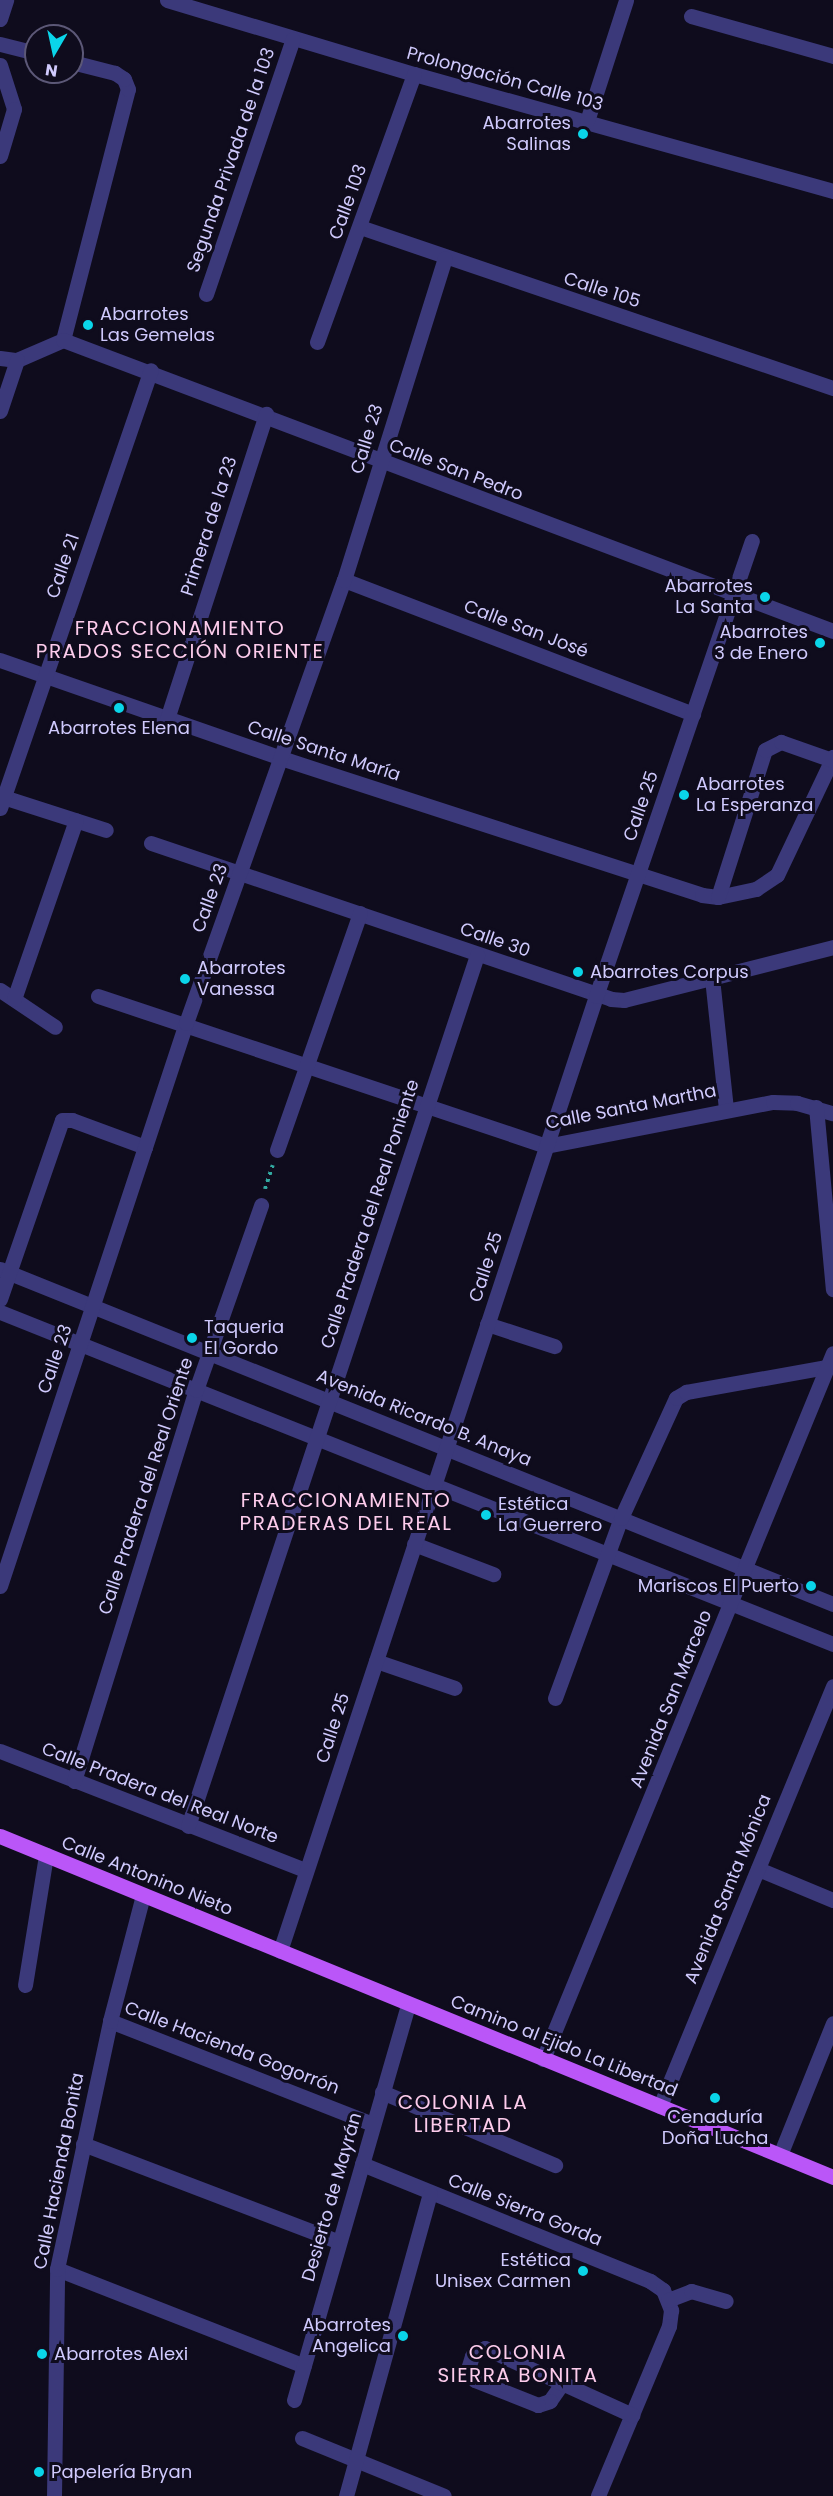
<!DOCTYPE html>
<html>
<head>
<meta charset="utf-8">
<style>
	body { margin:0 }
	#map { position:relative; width:833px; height:2496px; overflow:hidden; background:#0f0c1d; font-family:Poppins,sans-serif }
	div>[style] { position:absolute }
	.path>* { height:4px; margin-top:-2px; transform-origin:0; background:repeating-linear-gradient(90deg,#32a9a1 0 3px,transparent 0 7.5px) }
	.minor>* { height:15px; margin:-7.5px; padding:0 7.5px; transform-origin:7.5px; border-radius:7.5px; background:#3b397a }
	.major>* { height:15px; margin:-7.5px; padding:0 7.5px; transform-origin:7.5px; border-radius:7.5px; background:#ba56f8 }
	.dots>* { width:16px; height:16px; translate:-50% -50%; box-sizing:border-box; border:3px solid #0f0c1d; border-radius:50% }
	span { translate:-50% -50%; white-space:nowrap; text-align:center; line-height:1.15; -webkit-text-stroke:6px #0f0c1d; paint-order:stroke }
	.street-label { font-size:18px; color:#d0cafd }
	.poi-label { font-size:18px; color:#d0cafd }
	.right { translate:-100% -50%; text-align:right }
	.left { translate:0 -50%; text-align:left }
	.neighbourhood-label { font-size:20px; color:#fdccec; letter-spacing:1.5px }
	.north { position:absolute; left:24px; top:24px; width:60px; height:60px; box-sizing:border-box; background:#0f0c1d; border:2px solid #5c5877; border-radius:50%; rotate:189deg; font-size:16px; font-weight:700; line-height:24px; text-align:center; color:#d0cafd }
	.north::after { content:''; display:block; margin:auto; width:21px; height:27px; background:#0ad5e9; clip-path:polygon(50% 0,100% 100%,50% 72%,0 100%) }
</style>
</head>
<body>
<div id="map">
	<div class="path">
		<i style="left:265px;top:1189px;width:25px;rotate:-72deg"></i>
	</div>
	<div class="minor">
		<i style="left:167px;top:0;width:258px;rotate:16.7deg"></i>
		<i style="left:414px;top:74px;width:435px;rotate:15.6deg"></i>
		<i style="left:691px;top:16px;width:148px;rotate:15.7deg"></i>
		<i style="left:0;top:19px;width:20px;rotate:-72deg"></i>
		<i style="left:0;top:44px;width:37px;rotate:14deg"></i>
		<i style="left:0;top:65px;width:46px;rotate:72.3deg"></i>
		<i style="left:14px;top:109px;width:49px;rotate:106.6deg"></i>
		<i style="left:587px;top:121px;width:127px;rotate:-72.1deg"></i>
		<i style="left:360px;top:227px;width:500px;rotate:18.8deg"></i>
		<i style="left:206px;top:294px;width:269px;rotate:-71.2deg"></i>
		<i style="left:63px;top:340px;width:259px;rotate:-75.5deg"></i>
		<i style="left:128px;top:89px;width:11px;rotate:-112deg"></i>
		<i style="left:124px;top:79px;width:11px;rotate:-146deg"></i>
		<i style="left:115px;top:73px;width:44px;rotate:-165.7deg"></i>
		<i style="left:317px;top:342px;width:285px;rotate:-70.1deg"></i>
		<i style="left:0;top:358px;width:17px;rotate:7deg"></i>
		<i style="left:17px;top:360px;width:50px;rotate:-23.5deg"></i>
		<i style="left:63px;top:340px;width:823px;rotate:20.7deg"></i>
		<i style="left:0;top:411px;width:54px;rotate:-71.6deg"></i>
		<i style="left:344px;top:580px;width:374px;rotate:21deg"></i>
		<i style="left:0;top:660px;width:298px;rotate:19.2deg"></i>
		<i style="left:281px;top:758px;width:443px;rotate:18deg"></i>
		<i style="left:702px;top:895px;width:16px;rotate:7deg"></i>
		<i style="left:718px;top:897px;width:39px;rotate:-12deg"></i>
		<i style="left:756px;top:889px;width:25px;rotate:-34deg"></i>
		<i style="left:777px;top:875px;width:131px;rotate:-64.6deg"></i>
		<i style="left:167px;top:719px;width:321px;rotate:-72deg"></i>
		<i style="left:0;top:796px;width:111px;rotate:17.8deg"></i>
		<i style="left:0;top:808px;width:463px;rotate:-71deg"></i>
		<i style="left:151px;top:843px;width:486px;rotate:18.7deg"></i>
		<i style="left:611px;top:999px;width:13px;rotate:4deg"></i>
		<i style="left:624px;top:1000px;width:216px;rotate:-14.2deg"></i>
		<i style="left:718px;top:897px;width:154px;rotate:-72.3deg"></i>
		<i style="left:765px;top:750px;width:18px;rotate:-27deg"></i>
		<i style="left:781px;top:742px;width:54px;rotate:19.4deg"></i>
		<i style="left:712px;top:978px;width:131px;rotate:83.9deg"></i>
		<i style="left:0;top:990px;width:66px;rotate:33.9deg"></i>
		<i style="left:98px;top:996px;width:472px;rotate:18.5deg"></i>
		<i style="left:546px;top:1146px;width:231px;rotate:-11deg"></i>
		<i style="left:773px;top:1102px;width:24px;rotate:2deg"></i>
		<i style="left:797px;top:1103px;width:37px;rotate:16deg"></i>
		<i style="left:14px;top:999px;width:189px;rotate:-70.9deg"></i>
		<i style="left:816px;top:1107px;width:183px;rotate:84.7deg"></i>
		<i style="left:277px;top:1150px;width:251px;rotate:-70.7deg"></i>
		<i style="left:0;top:1269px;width:898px;rotate:21.91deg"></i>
		<i style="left:0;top:1299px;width:189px;rotate:-70.9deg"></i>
		<i style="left:62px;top:1120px;width:10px"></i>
		<i style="left:72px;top:1120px;width:78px;rotate:20.3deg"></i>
		<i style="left:0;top:1312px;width:897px;rotate:21.73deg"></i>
		<i style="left:487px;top:1324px;width:71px;rotate:18.2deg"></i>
		<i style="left:414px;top:1544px;width:85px;rotate:20.8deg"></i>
		<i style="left:0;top:1586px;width:593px;rotate:-71.72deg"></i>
		<i style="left:186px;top:1023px;width:470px;rotate:-70.4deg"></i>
		<i style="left:344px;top:580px;width:337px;rotate:-72.6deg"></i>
		<i style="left:376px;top:1661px;width:83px;rotate:18.9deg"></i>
		<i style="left:555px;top:1698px;width:192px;rotate:-69.9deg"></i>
		<i style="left:621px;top:1518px;width:132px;rotate:-65.4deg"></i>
		<i style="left:676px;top:1398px;width:12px;rotate:-31deg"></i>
		<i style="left:686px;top:1392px;width:143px;rotate:-10.1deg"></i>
		<i style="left:0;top:1751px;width:328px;rotate:21.3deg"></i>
		<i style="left:74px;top:1781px;width:410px;rotate:-72.7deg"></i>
		<i style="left:196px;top:1390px;width:196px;rotate:-70.6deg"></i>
		<i style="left:188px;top:1826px;width:918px;rotate:-71.64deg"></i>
		<i style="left:758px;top:1869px;width:81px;rotate:22.5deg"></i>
		<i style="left:280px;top:1951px;width:1006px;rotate:-71.69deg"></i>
		<i style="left:596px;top:996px;width:481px;rotate:-71.1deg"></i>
		<i style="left:25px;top:1985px;width:132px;rotate:-80.8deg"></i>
		<i style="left:110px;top:2021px;width:282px;rotate:21.4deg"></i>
		<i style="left:543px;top:2059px;width:763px;rotate:-67.67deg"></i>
		<i style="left:382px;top:2092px;width:188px;rotate:22.9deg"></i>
		<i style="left:660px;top:2106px;width:454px;rotate:-67.6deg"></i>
		<i style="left:83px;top:2144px;width:274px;rotate:20.9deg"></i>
		<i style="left:780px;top:2155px;width:142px;rotate:-68.1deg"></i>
		<i style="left:362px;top:2164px;width:311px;rotate:22.1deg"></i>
		<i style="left:650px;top:2281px;width:16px;rotate:35deg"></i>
		<i style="left:663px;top:2290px;width:22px;rotate:68deg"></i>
		<i style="left:671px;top:2310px;width:16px;rotate:97deg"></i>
		<i style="left:669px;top:2326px;width:184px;rotate:112.7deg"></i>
		<i style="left:57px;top:2269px;width:265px;rotate:21.4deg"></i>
		<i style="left:668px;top:2300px;width:25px;rotate:-21deg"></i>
		<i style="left:691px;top:2291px;width:36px;rotate:16deg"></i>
		<i style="left:561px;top:2385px;width:19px;rotate:125deg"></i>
		<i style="left:550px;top:2401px;width:13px;rotate:162deg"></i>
		<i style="left:538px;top:2405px;width:68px;rotate:-158.4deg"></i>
		<i style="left:475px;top:2380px;width:13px;rotate:-122deg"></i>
		<i style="left:468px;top:2369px;width:14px;rotate:-73deg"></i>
		<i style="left:472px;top:2356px;width:15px;rotate:-32deg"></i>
		<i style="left:485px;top:2348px;width:162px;rotate:24.5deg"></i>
		<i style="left:294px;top:2400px;width:412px;rotate:-73.9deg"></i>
		<i style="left:302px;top:2438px;width:153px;rotate:22.2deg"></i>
		<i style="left:54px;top:2496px;width:227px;rotate:-89.2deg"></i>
		<i style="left:57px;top:2269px;width:254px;rotate:-77.9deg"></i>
		<i style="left:110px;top:2021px;width:130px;rotate:-75.3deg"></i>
		<i style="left:346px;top:2496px;width:314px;rotate:-74.5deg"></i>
	</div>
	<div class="major">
		<i style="left:0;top:1836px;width:900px;rotate:22.26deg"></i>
	</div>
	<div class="dots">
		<i style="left:583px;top:134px;background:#0ad5e9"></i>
		<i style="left:88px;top:325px;background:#0ad5e9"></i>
		<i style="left:765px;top:597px;background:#0ad5e9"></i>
		<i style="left:820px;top:643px;background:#0ad5e9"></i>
		<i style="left:119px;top:708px;background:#0ad5e9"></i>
		<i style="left:684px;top:795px;background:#0ad5e9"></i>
		<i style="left:578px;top:972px;background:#0ad5e9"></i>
		<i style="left:185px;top:979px;background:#0ad5e9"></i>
		<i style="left:192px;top:1338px;background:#0ad5e9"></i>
		<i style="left:486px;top:1515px;background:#0ad5e9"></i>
		<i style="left:811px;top:1586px;background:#0ad5e9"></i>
		<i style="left:715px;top:2098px;background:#0ad5e9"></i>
		<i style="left:583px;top:2271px;background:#0ad5e9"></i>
		<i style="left:403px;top:2336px;background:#0ad5e9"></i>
		<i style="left:42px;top:2354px;background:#0ad5e9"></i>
		<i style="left:39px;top:2472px;background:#0ad5e9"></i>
	</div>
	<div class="street-label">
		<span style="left:505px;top:79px;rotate:15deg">Prolongación Calle 103</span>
		<span style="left:231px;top:160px;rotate:-71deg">Segunda Privada de la 103</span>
		<span style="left:348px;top:202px;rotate:-70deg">Calle 103</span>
		<span style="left:602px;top:290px;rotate:18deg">Calle 105</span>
		<span style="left:367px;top:439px;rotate:-73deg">Calle 23</span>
		<span style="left:456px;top:470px;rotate:21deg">Calle San Pedro</span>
		<span style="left:209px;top:526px;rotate:-72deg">Primera de la 23</span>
		<span style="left:63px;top:566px;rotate:-71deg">Calle 21</span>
		<span style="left:526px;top:629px;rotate:21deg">Calle San José</span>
		<span style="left:324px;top:751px;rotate:18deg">Calle Santa María</span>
		<span style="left:641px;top:806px;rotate:-71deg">Calle 25</span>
		<span style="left:210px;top:898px;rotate:-70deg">Calle 23</span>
		<span style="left:495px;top:940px;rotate:19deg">Calle 30</span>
		<span style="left:631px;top:1107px;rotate:-11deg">Calle Santa Martha</span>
		<span style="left:370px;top:1214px;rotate:-72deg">Calle Pradera del Real Poniente</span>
		<span style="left:486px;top:1267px;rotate:-72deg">Calle 25</span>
		<span style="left:55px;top:1359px;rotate:-71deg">Calle 23</span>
		<span style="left:424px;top:1418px;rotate:22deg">Avenida Ricardo B. Anaya</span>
		<span style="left:146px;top:1486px;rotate:-72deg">Calle Pradera del Real Oriente</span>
		<span style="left:671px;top:1699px;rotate:-68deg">Avenida San Marcelo</span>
		<span style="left:333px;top:1728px;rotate:-72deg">Calle 25</span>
		<span style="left:160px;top:1793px;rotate:21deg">Calle Pradera del Real Norte</span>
		<span style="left:147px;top:1876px;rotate:22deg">Calle Antonino Nieto</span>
		<span style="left:728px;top:1889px;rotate:-68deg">Avenida Santa Mónica</span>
		<span style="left:564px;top:2046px;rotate:22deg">Camino al Ejido La Libertad</span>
		<span style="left:232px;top:2048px;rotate:21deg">Calle Hacienda Gogorrón</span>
		<span style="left:59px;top:2171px;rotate:-79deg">Calle Hacienda Bonita</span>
		<span style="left:332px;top:2197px;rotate:-74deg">Desierto de Mayrán</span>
		<span style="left:525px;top:2210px;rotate:22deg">Calle Sierra Gorda</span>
	</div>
	<div class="poi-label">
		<span class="right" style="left:571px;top:134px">Abarrotes<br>Salinas</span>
		<span class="left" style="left:100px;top:325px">Abarrotes<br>Las Gemelas</span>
		<span class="right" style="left:753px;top:597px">Abarrotes<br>La Santa</span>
		<span class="right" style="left:808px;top:643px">Abarrotes<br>3 de Enero</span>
		<span style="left:119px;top:728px">Abarrotes Elena</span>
		<span class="left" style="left:696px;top:795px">Abarrotes<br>La Esperanza</span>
		<span class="left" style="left:197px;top:979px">Abarrotes<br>Vanessa</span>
		<span class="left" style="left:590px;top:972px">Abarrotes Corpus</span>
		<span class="left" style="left:204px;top:1338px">Taqueria<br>El Gordo</span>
		<span class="left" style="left:498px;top:1515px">Estética<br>La Guerrero</span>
		<span class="right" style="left:799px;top:1586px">Mariscos El Puerto</span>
		<span style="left:715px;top:2128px">Cenaduría<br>Doña Lucha</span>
		<span class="right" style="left:571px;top:2271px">Estética<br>Unisex Carmen</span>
		<span class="right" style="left:391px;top:2336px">Abarrotes<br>Angelica</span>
		<span class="left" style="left:54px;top:2354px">Abarrotes Alexi</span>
		<span class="left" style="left:51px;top:2472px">Papelería Bryan</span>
	</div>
	<div class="neighbourhood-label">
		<span style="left:180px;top:640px">FRACCIONAMIENTO<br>PRADOS SECCIÓN ORIENTE</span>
		<span style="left:346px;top:1512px">FRACCIONAMIENTO<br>PRADERAS DEL REAL</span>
		<span style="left:463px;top:2114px">COLONIA LA<br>LIBERTAD</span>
		<span style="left:518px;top:2364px">COLONIA<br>SIERRA BONITA</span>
	</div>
	<div class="north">N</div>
</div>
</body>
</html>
